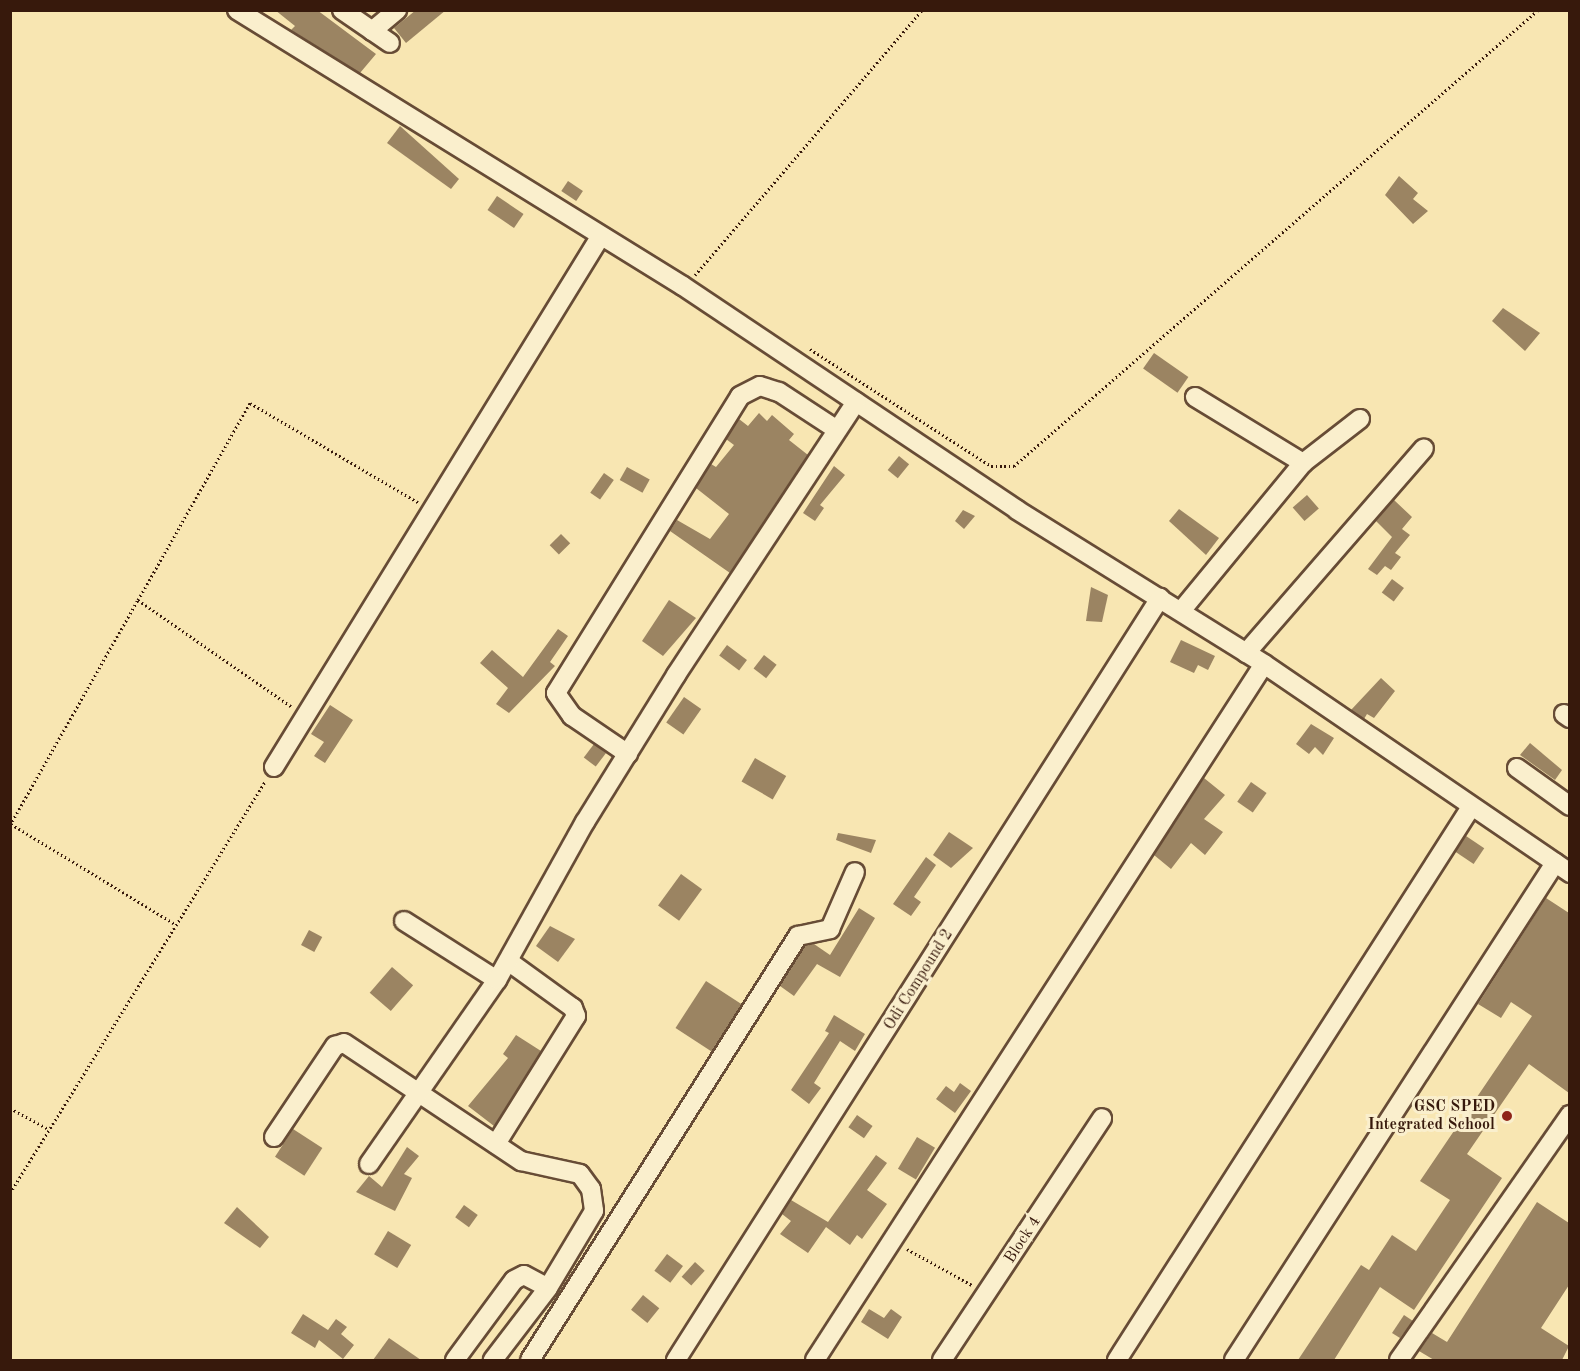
<!DOCTYPE html>
<html>
<head>
<meta charset="utf-8">
<style>
	body { margin:0 }
	#map { position:relative; width:1580px; height:1371px; overflow:hidden; background:#f8e6b2; font-family:"Old Standard TT",serif }
	div>[style] { position:absolute }
	.building>* { inset:0; background:#9b8462; transform-origin:0 0 }
	.path>* { height:3px; margin-top:-1.5px; transform-origin:0; background:repeating-linear-gradient(90deg,#37190c 0 1.5px,transparent 0 4.5px) }
	.roads { filter:drop-shadow(2px 0 #674c36) drop-shadow(-2px 0 #674c36) drop-shadow(0 2px #674c36) drop-shadow(0 -2px #674c36) }
	.minor>* { height:18px; margin:-9px; padding:0 9px; transform-origin:9px; border-radius:9px; background:#faefcd }
	.dots>* { width:16px; height:16px; translate:-50% -50%; box-sizing:border-box; border:3px solid #faefcd; border-radius:50% }
	span { translate:-50% -50%; white-space:nowrap; text-align:center; line-height:1.15; -webkit-text-stroke:6px #faefcd; paint-order:stroke }
	.street-label { font-size:16px; color:#37190c }
	.poi-label { font-size:16px; color:#37190c; font-weight:700 }
	.right { translate:-100% -50%; text-align:right }
	.frame { position:absolute; inset:0; border:12px solid #37190c; pointer-events:none }
</style>
</head>
<body>
<div id="map">
	<div class="building">
		<i style="clip-path:polygon(275px 10px,317px 10px,376px 54px,360px 73px,291px 30px,295px 26px)"></i>
		<i style="clip-path:polygon(416px 10px,446px 10px,406px 43px,394px 28px)"></i>
		<i style="clip-path:polygon(400px 126px,459px 179px,451px 189px,387px 143px)"></i>
		<i style="clip-path:polygon(1399px 176px,1418px 193px,1413px 199px,1428px 211px,1413px 224px,1385px 195px)"></i>
		<i style="left:568px;top:181px;width:18px;height:12px;rotate:34deg"></i>
		<i style="left:497px;top:196px;width:32px;height:17px;rotate:34deg"></i>
		<i style="clip-path:polygon(1503px 308px,1540px 333px,1525px 351px,1492px 321px)"></i>
		<i style="left:1154px;top:353px;width:42px;height:19px;rotate:35deg"></i>
		<i style="clip-path:polygon(759px 413px,767px 421px,772px 415px,794px 434px,789px 440px,808px 455px,730px 573px,670px 531px,677px 520px,710px 539px,729px 514px,696px 488px,711px 464px,716px 467px,734px 445px,726px 439px,739px 419px,748px 426px)"></i>
		<i style="left:899px;top:456px;width:13px;height:18px;rotate:39deg"></i>
		<i style="clip-path:polygon(834px 466px,845px 475px,820px 505px,824px 508px,815px 521px,803px 513px)"></i>
		<i style="left:627px;top:467px;width:26px;height:15px;rotate:29deg"></i>
		<i style="left:604px;top:473px;width:12px;height:24px;rotate:35deg"></i>
		<i style="left:1307px;top:495px;width:18px;height:19px;rotate:49deg"></i>
		<i style="clip-path:polygon(1394px 500px,1412px 517px,1402px 529px,1410px 535px,1395px 553px,1401px 557px,1391px 570px,1385px 566px,1377px 575px,1368px 569px,1392px 537px,1376px 521px)"></i>
		<i style="clip-path:polygon(1179px 509px,1219px 538px,1206px 555px,1169px 521px)"></i>
		<i style="clip-path:polygon(963px 510px,975px 516px,964px 529px,955px 521px)"></i>
		<i style="left:561px;top:534px;width:13px;height:16px;rotate:45deg"></i>
		<i style="left:1392px;top:579px;width:15px;height:17px;rotate:37deg"></i>
		<i style="clip-path:polygon(1091px 587px,1108px 595px,1102px 622px,1086px 621px)"></i>
		<i style="clip-path:polygon(669px 600px,696px 618px,663px 656px,642px 641px)"></i>
		<i style="clip-path:polygon(558px 629px,568px 636px,550px 662px,555px 666px,509px 713px,496px 704px,508px 688px,480px 663px,492px 650px,523px 677px)"></i>
		<i style="clip-path:polygon(1181px 640px,1215px 656px,1208px 670px,1198px 665px,1194px 673px,1170px 662px)"></i>
		<i style="left:727px;top:645px;width:25px;height:13px;rotate:37deg"></i>
		<i style="left:764px;top:655px;width:16px;height:17px;rotate:38deg"></i>
		<i style="clip-path:polygon(1381px 678px,1395px 691px,1374px 718px,1367px 714px,1364px 719px,1351px 710px)"></i>
		<i style="left:684px;top:697px;width:21px;height:31px;rotate:35deg"></i>
		<i style="clip-path:polygon(330px 705px,353px 720px,325px 763px,314px 756px,324px 742px,311px 734px)"></i>
		<i style="clip-path:polygon(1311px 724px,1334px 738px,1323px 755px,1315px 747px,1309px 754px,1296px 744px)"></i>
		<i style="clip-path:polygon(1530px 743px,1562px 770px,1555px 780px,1520px 755px)"></i>
		<i style="left:594px;top:744px;width:15px;height:17px;rotate:37deg"></i>
		<i style="left:755px;top:758px;width:36px;height:27px;rotate:30deg"></i>
		<i style="clip-path:polygon(1204px 778px,1225px 795px,1204px 819px,1223px 832px,1205px 855px,1191px 843px,1171px 869px,1154px 855px)"></i>
		<i style="left:1251px;top:782px;width:19px;height:24px;rotate:35deg"></i>
		<i style="clip-path:polygon(949px 832px,973px 848px,951px 868px,933px 855px)"></i>
		<i style="clip-path:polygon(838px 833px,876px 840px,871px 853px,836px 840px)"></i>
		<i style="left:1466px;top:836px;width:22px;height:19px;rotate:34deg"></i>
		<i style="clip-path:polygon(926px 857px,936px 865px,914px 897px,921px 902px,911px 916px,893px 904px)"></i>
		<i style="left:681px;top:874px;width:26px;height:39px;rotate:36deg"></i>
		<i style="clip-path:polygon(1546px 898px,1569px 913px,1569px 1093px,1529px 1064px,1467px 1154px,1502px 1178px,1414px 1310px,1380px 1287px,1334px 1360px,1298px 1360px,1361px 1265px,1369px 1270px,1392px 1235px,1416px 1251px,1450px 1200px,1420px 1181px,1532px 1016px,1511px 1002px,1501px 1018px,1478px 1004px)"></i>
		<i style="clip-path:polygon(859px 908px,875px 918px,840px 977px,817px 964px,794px 996px,780px 986px,805px 946px,814px 944px,830px 955px)"></i>
		<i style="clip-path:polygon(550px 926px,575px 939px,558px 962px,536px 946px)"></i>
		<i style="left:309px;top:930px;width:15px;height:17px;rotate:28deg"></i>
		<i style="left:392px;top:967px;width:28px;height:34px;rotate:41deg"></i>
		<i style="left:706px;top:981px;width:43px;height:56px;rotate:33deg"></i>
		<i style="clip-path:polygon(834px 1015px,865px 1034px,855px 1051px,840px 1041px,814px 1083px,821px 1088px,809px 1104px,791px 1090px,829px 1033px,825px 1031px)"></i>
		<i style="clip-path:polygon(516px 1035px,541px 1051px,494px 1126px,468px 1106px,508px 1058px,503px 1054px)"></i>
		<i style="clip-path:polygon(960px 1083px,971px 1091px,955px 1113px,936px 1099px,946px 1086px,954px 1092px)"></i>
		<i style="left:857px;top:1115px;width:19px;height:15px;rotate:35deg"></i>
		<i style="left:293px;top:1129px;width:35px;height:33px;rotate:33deg"></i>
		<i style="left:917px;top:1137px;width:21px;height:37px;rotate:31deg"></i>
		<i style="clip-path:polygon(407px 1147px,419px 1156px,404px 1174px,412px 1178px,395px 1211px,356px 1192px,369px 1176px,382px 1187px)"></i>
		<i style="clip-path:polygon(876px 1155px,887px 1163px,867px 1190px,887px 1204px,862px 1239px,857px 1235px,850px 1245px,826px 1227px,808px 1253px,780px 1234px,791px 1221px,782px 1214px,791px 1200px,828px 1222px)"></i>
		<i style="clip-path:polygon(1537px 1202px,1569px 1223px,1569px 1285px,1541px 1328px,1569px 1346px,1562px 1360px,1434px 1360px,1419px 1351px,1432px 1333px,1447px 1342px)"></i>
		<i style="left:464px;top:1205px;width:17px;height:15px;rotate:36deg"></i>
		<i style="clip-path:polygon(237px 1207px,269px 1237px,260px 1248px,224px 1223px)"></i>
		<i style="left:388px;top:1231px;width:27px;height:27px;rotate:31deg"></i>
		<i style="left:667px;top:1254px;width:20px;height:21px;rotate:37deg"></i>
		<i style="left:695px;top:1262px;width:13px;height:20px;rotate:42deg"></i>
		<i style="left:643px;top:1295px;width:21px;height:19px;rotate:39deg"></i>
		<i style="clip-path:polygon(869px 1309px,884px 1318px,891px 1309px,902px 1317px,888px 1339px,861px 1322px)"></i>
		<i style="clip-path:polygon(303px 1314px,328px 1330px,336px 1319px,347px 1327px,341px 1334px,354px 1345px,343px 1359px,319px 1340px,315px 1348px,291px 1333px)"></i>
		<i style="clip-path:polygon(1404px 1315px,1413px 1321px,1400px 1338px,1392px 1333px)"></i>
		<i style="clip-path:polygon(389px 1338px,421px 1360px,373px 1360px)"></i>
	</div>
	<div class="path">
		<i style="left:695px;top:275px;width:349px;rotate:-49.4deg"></i>
		<i style="left:810px;top:349px;width:216px;rotate:32.9deg"></i>
		<i style="left:991px;top:466px;width:23px"></i>
		<i style="left:1014px;top:466px;width:695px;rotate:-41.03deg"></i>
		<i style="left:138px;top:600px;width:227px;rotate:-60.4deg"></i>
		<i style="left:250px;top:403px;width:196px;rotate:30.6deg"></i>
		<i style="left:11px;top:824px;width:192px;rotate:31.4deg"></i>
		<i style="left:10px;top:825px;width:259px;rotate:-60.4deg"></i>
		<i style="left:138px;top:600px;width:188px;rotate:34.8deg"></i>
		<i style="left:10px;top:1108px;width:43px;rotate:28.9deg"></i>
		<i style="left:10px;top:1193px;width:485px;rotate:-58.2deg"></i>
		<i style="left:907px;top:1249px;width:74px;rotate:29deg"></i>
	</div>
	<div class="roads">
		<div class="minor">
			<i style="left:237px;top:10px;width:524px;rotate:31.75deg"></i>
			<i style="left:683px;top:286px;width:402px;rotate:33.8deg"></i>
			<i style="left:1017px;top:510px;width:291px;rotate:31.9deg"></i>
			<i style="left:1264px;top:664px;width:371px;rotate:34.3deg"></i>
			<i style="left:342px;top:10px;width:58px;rotate:34.5deg"></i>
			<i style="left:372px;top:31px;width:33px;rotate:-40deg"></i>
			<i style="left:1195px;top:397px;width:127px;rotate:31.4deg"></i>
			<i style="left:1181px;top:611px;width:192px;rotate:-50.5deg"></i>
			<i style="left:1303px;top:463px;width:72px;rotate:-37.7deg"></i>
			<i style="left:1246px;top:653px;width:271px;rotate:-49deg"></i>
			<i style="left:1564px;top:714px;width:7px;rotate:34deg"></i>
			<i style="left:628px;top:754px;width:68px;rotate:-145.8deg"></i>
			<i style="left:572px;top:716px;width:28px;rotate:-125deg"></i>
			<i style="left:556px;top:693px;width:349px;rotate:-58.2deg"></i>
			<i style="left:740px;top:396px;width:22px;rotate:-27deg"></i>
			<i style="left:760px;top:386px;width:20px;rotate:18deg"></i>
			<i style="left:779px;top:392px;width:66px;rotate:33.2deg"></i>
			<i style="left:274px;top:767px;width:622px;rotate:-58.4deg"></i>
			<i style="left:1517px;top:768px;width:65px;rotate:35.6deg"></i>
			<i style="left:404px;top:921px;width:110px;rotate:32.4deg"></i>
			<i style="left:274px;top:1137px;width:110px;rotate:-56.2deg"></i>
			<i style="left:335px;top:1046px;width:9px;rotate:-18deg"></i>
			<i style="left:344px;top:1043px;width:213px;rotate:33.7deg"></i>
			<i style="left:521px;top:1161px;width:60px;rotate:12.4deg"></i>
			<i style="left:580px;top:1174px;width:19px;rotate:54deg"></i>
			<i style="left:591px;top:1189px;width:22px;rotate:82deg"></i>
			<i style="left:594px;top:1211px;width:90px;rotate:120.9deg"></i>
			<i style="left:548px;top:1288px;width:91px;rotate:127.4deg"></i>
			<i style="left:496px;top:1144px;width:151px;rotate:-58deg"></i>
			<i style="left:576px;top:1016px;width:9px;rotate:-111deg"></i>
			<i style="left:573px;top:1008px;width:80px;rotate:-144.1deg"></i>
			<i style="left:369px;top:1164px;width:224px;rotate:-55.2deg"></i>
			<i style="left:497px;top:980px;width:181px;rotate:-60.9deg"></i>
			<i style="left:585px;top:822px;width:173px;rotate:-58.2deg"></i>
			<i style="left:676px;top:675px;width:327px;rotate:-56.6deg"></i>
			<i style="left:455px;top:1360px;width:99px;rotate:-53.6deg"></i>
			<i style="left:514px;top:1280px;width:11px;rotate:-27deg"></i>
			<i style="left:524px;top:1275px;width:27px;rotate:28deg"></i>
			<i style="left:530px;top:1360px;width:502px;rotate:-57.7deg"></i>
			<i style="left:798px;top:936px;width:33px;rotate:-12deg"></i>
			<i style="left:830px;top:929px;width:62px;rotate:-66.3deg"></i>
			<i style="left:676px;top:1360px;width:903px;rotate:-57.58deg"></i>
			<i style="left:815px;top:1360px;width:828px;rotate:-57.17deg"></i>
			<i style="left:942px;top:1360px;width:290px;rotate:-56.5deg"></i>
			<i style="left:1117px;top:1360px;width:657px;rotate:-57.37deg"></i>
			<i style="left:1234px;top:1360px;width:592px;rotate:-57.14deg"></i>
			<i style="left:1399px;top:1360px;width:299px;rotate:-55.1deg"></i>
		</div>
	</div>
	<div class="dots">
		<i style="left:1507px;top:1116px;background:#8f2418"></i>
	</div>
	<div class="street-label">
		<span style="left:919px;top:980px;rotate:-58deg">Odi Compound 2</span>
		<span style="left:1023px;top:1240px;rotate:-57deg">Block 4</span>
	</div>
	<div class="poi-label">
		<span class="right" style="left:1495px;top:1116px">GSC SPED<br>Integrated School</span>
	</div>
	<div class="frame"></div>
</div>
</body>
</html>
